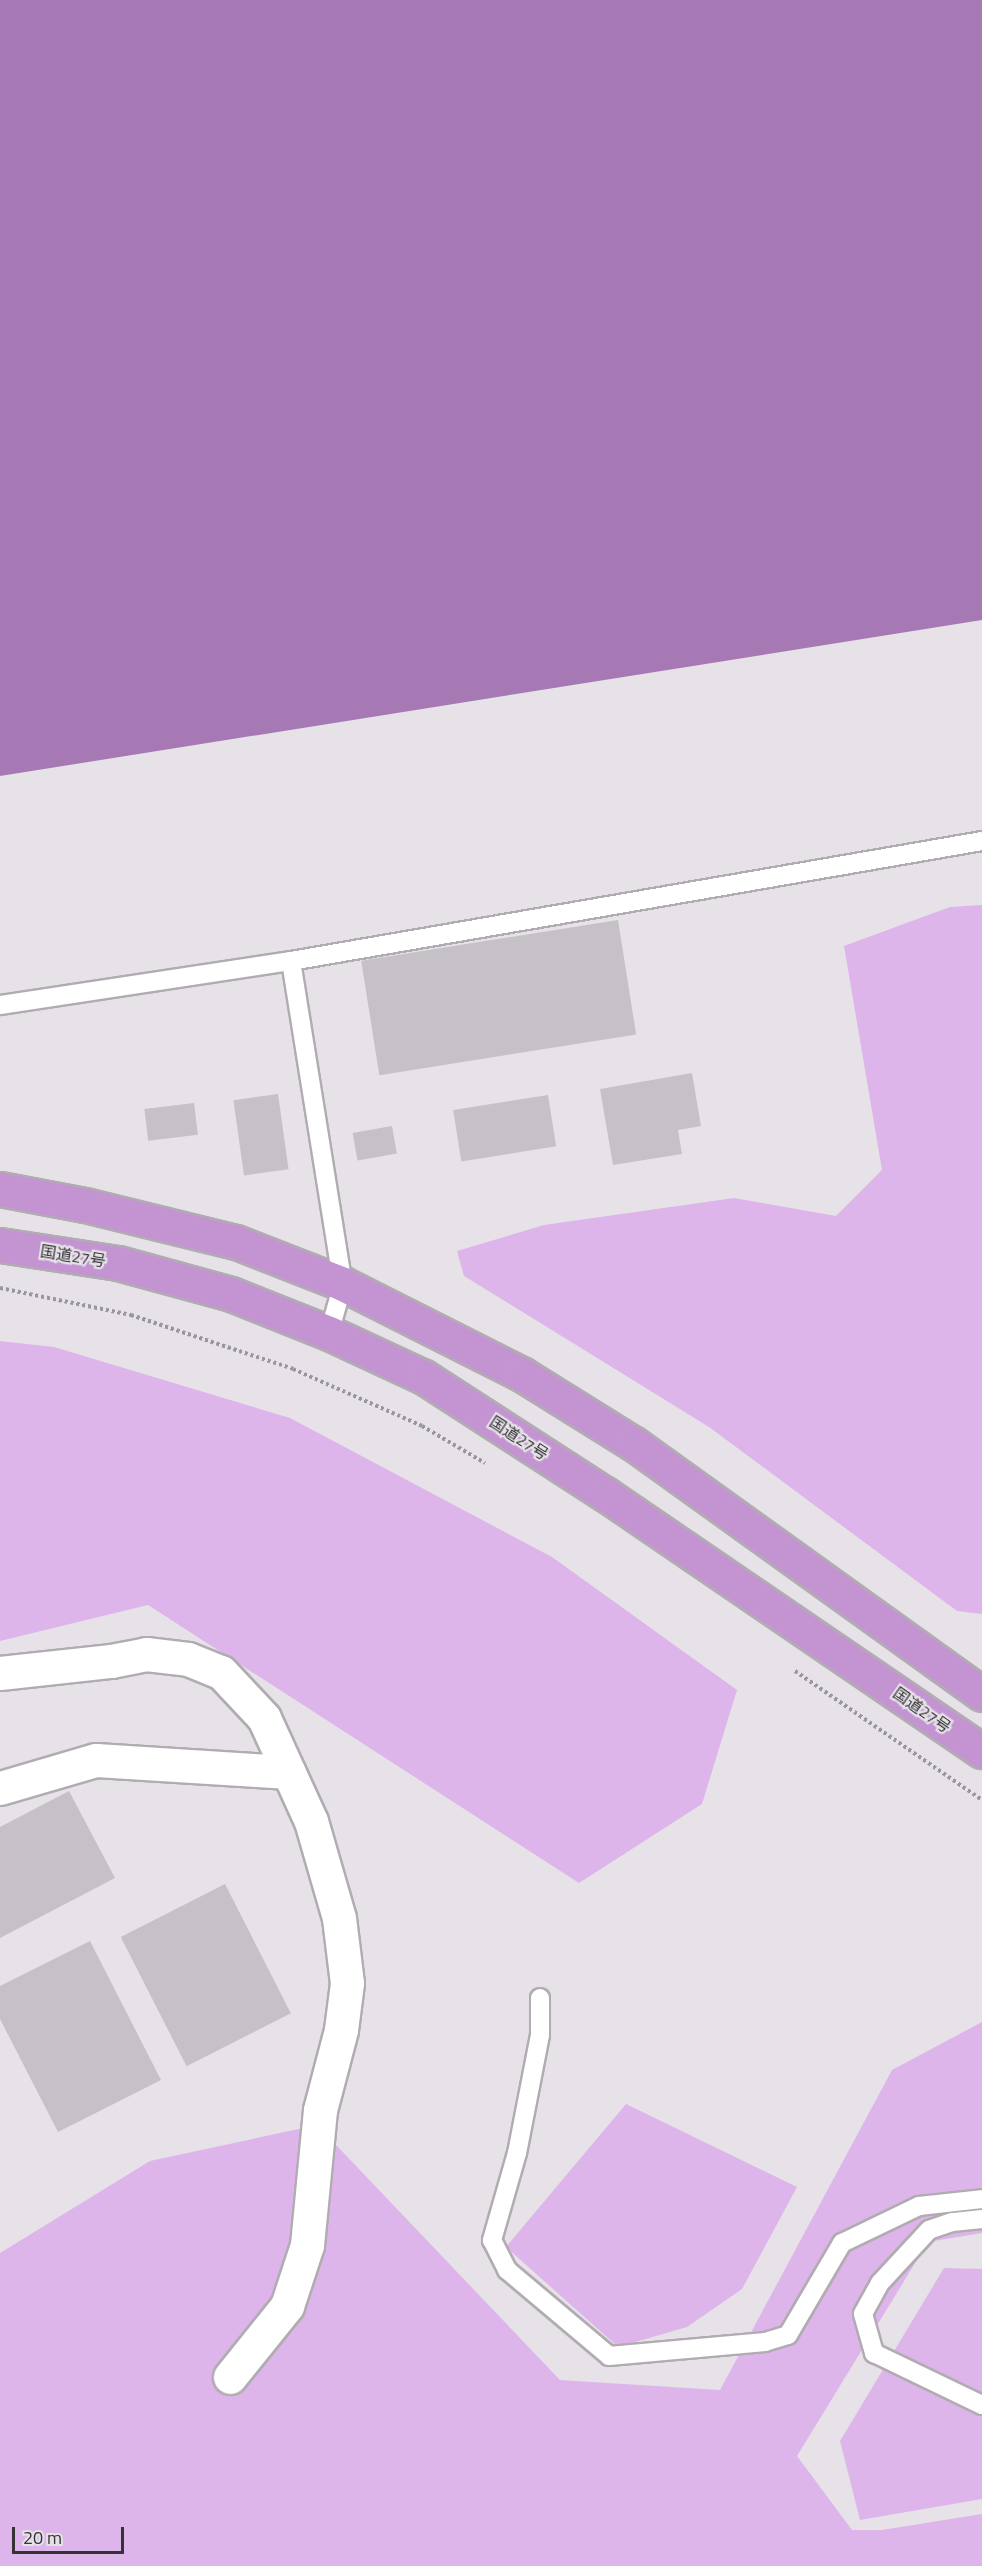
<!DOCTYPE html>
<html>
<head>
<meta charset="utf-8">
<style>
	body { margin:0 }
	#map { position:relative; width:982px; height:2566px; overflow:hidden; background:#e6e2e8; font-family:"Titillium Web","Noto Sans JP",sans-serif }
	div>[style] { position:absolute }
	.green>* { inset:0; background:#deb5eb }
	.water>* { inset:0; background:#a679b4 }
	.building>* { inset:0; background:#c5c1c7; transform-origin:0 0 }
	.path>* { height:4px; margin-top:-2px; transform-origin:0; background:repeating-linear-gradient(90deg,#9a979c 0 3px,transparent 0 6px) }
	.roads { filter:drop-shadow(2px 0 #b1acb2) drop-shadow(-2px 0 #b1acb2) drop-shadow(0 2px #b1acb2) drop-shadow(0 -2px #b1acb2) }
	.service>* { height:18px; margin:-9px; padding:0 9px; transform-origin:9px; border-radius:9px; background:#fff }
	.minor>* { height:33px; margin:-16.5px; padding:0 16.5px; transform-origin:16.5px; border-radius:16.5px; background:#fff }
	.trunk>* { height:33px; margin:-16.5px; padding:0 16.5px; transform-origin:16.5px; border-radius:16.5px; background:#c494d2 }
	span { translate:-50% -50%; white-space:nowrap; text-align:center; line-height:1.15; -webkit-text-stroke:4.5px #e6e2e8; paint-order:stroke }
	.street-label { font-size:16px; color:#353336 }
	.scale { position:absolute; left:12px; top:2527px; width:112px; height:27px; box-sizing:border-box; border:3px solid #353336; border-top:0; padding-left:8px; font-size:18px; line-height:21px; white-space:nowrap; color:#353336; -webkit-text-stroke:4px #e6e2e8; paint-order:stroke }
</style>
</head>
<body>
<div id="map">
	<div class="green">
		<i style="clip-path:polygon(982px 905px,982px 1614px,957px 1611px,709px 1427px,464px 1276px,457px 1251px,544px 1225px,734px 1198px,836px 1216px,882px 1170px,844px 946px,950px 907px)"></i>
		<i style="clip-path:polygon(0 1341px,54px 1347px,290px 1418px,552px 1557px,737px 1690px,702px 1804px,579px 1883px,148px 1605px,0 1641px)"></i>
		<i style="clip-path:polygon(982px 2022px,982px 2233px,928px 2242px,797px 2456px,852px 2530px,882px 2530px,982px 2514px,982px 2566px,0 2566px,0 2253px,150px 2161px,317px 2125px,560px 2380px,720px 2390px,892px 2070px)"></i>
		<i style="clip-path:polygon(626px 2104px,797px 2187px,742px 2289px,687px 2327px,618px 2347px,506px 2247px)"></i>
		<i style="clip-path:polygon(944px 2268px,982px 2269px,982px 2499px,860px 2520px,840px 2441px)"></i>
	</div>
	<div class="water">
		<i style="clip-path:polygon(0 0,982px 0,982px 620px,0 776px)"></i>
	</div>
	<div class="building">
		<i style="left:618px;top:920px;width:116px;height:260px;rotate:81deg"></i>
		<i style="clip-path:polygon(692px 1073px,701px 1126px,678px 1130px,682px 1154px,613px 1165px,600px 1089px)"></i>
		<i style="left:278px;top:1094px;width:76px;height:45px;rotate:82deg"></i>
		<i style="left:548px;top:1095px;width:52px;height:96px;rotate:81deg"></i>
		<i style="left:194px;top:1103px;width:32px;height:50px;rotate:83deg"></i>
		<i style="left:392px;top:1126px;width:28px;height:40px;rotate:80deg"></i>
		<i style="clip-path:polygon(69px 1791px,115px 1878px,0 1938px,0 1827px)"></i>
		<i style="left:225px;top:1884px;width:145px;height:117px;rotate:63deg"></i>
		<i style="clip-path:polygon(90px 1941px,161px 2080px,58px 2132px,0 2019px,0 1986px)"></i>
	</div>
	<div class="path">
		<i style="left:0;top:1288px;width:134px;rotate:11.6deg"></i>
		<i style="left:131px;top:1315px;width:171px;rotate:18.4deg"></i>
		<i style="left:293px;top:1369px;width:141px;rotate:23.8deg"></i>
		<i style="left:422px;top:1426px;width:73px;rotate:30.4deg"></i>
		<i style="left:795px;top:1671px;width:227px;rotate:34.6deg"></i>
	</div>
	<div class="roads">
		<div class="service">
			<i style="left:291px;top:961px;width:327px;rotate:80.9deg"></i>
			<i style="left:343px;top:1284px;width:51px;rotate:105.9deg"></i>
			<i style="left:0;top:1005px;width:294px;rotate:-8.6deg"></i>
			<i style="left:291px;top:961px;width:701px;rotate:-9.85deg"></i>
			<i style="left:540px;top:1998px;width:37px;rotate:90deg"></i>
			<i style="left:540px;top:2035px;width:120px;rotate:101deg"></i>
			<i style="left:517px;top:2153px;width:91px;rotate:106deg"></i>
			<i style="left:492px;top:2240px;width:34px;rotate:63deg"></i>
			<i style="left:507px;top:2270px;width:133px;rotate:40.1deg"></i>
			<i style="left:609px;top:2356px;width:157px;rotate:-5.1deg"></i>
			<i style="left:765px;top:2342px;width:24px;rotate:-17deg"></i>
			<i style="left:788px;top:2335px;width:107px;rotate:-59.6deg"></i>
			<i style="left:842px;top:2243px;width:85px;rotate:-25.7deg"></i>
			<i style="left:919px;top:2206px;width:63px;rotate:-6.3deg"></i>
			<i style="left:982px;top:2219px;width:30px;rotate:174deg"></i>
			<i style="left:952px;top:2222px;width:24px;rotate:161deg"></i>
			<i style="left:929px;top:2230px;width:72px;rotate:132.8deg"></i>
			<i style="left:880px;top:2283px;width:35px;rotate:119deg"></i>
			<i style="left:863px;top:2314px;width:41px;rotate:74.2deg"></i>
			<i style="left:874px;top:2353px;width:120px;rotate:25.7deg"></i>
		</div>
		<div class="minor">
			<i style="left:0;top:1673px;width:112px;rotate:-6.2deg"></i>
			<i style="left:111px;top:1661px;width:36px;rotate:-11deg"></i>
			<i style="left:146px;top:1654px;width:42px;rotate:6.8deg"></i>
			<i style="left:188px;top:1659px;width:35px;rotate:22deg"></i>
			<i style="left:221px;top:1672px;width:63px;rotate:46.9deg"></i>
			<i style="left:264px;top:1718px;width:113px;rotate:65.5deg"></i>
			<i style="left:311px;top:1821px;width:101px;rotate:73.9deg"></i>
			<i style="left:339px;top:1918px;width:65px;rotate:83deg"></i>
			<i style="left:347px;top:1983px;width:47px;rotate:97.3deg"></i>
			<i style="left:341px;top:2030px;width:83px;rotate:104.7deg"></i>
			<i style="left:320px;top:2110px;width:136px;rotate:95.5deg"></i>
			<i style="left:307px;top:2245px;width:64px;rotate:108.2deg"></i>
			<i style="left:287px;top:2306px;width:91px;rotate:128.8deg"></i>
			<i style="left:0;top:1788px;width:100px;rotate:-16.3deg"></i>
			<i style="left:96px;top:1760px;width:193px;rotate:3.6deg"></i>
		</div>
		<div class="trunk">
			<i style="left:0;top:1189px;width:86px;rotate:10.7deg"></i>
			<i style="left:85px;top:1205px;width:155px;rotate:13.8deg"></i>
			<i style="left:236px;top:1242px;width:115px;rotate:21.4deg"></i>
			<i style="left:343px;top:1284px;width:202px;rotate:26.8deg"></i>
			<i style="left:523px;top:1375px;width:131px;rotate:31.9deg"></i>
			<i style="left:634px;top:1444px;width:428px;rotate:35.7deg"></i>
			<i style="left:0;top:1245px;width:119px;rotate:8.7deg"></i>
			<i style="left:118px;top:1263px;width:117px;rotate:15.3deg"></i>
			<i style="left:231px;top:1294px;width:105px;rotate:21.7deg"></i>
			<i style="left:329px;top:1333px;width:105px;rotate:24.9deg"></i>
			<i style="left:424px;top:1377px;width:216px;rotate:32.9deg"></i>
			<i style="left:605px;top:1494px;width:456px;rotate:34.3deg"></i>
		</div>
	</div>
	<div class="street-label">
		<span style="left:73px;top:1256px;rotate:9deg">国道27号</span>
		<span style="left:519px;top:1438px;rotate:33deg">国道27号</span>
		<span style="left:922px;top:1710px;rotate:35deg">国道27号</span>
	</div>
	<div class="scale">20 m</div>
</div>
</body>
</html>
